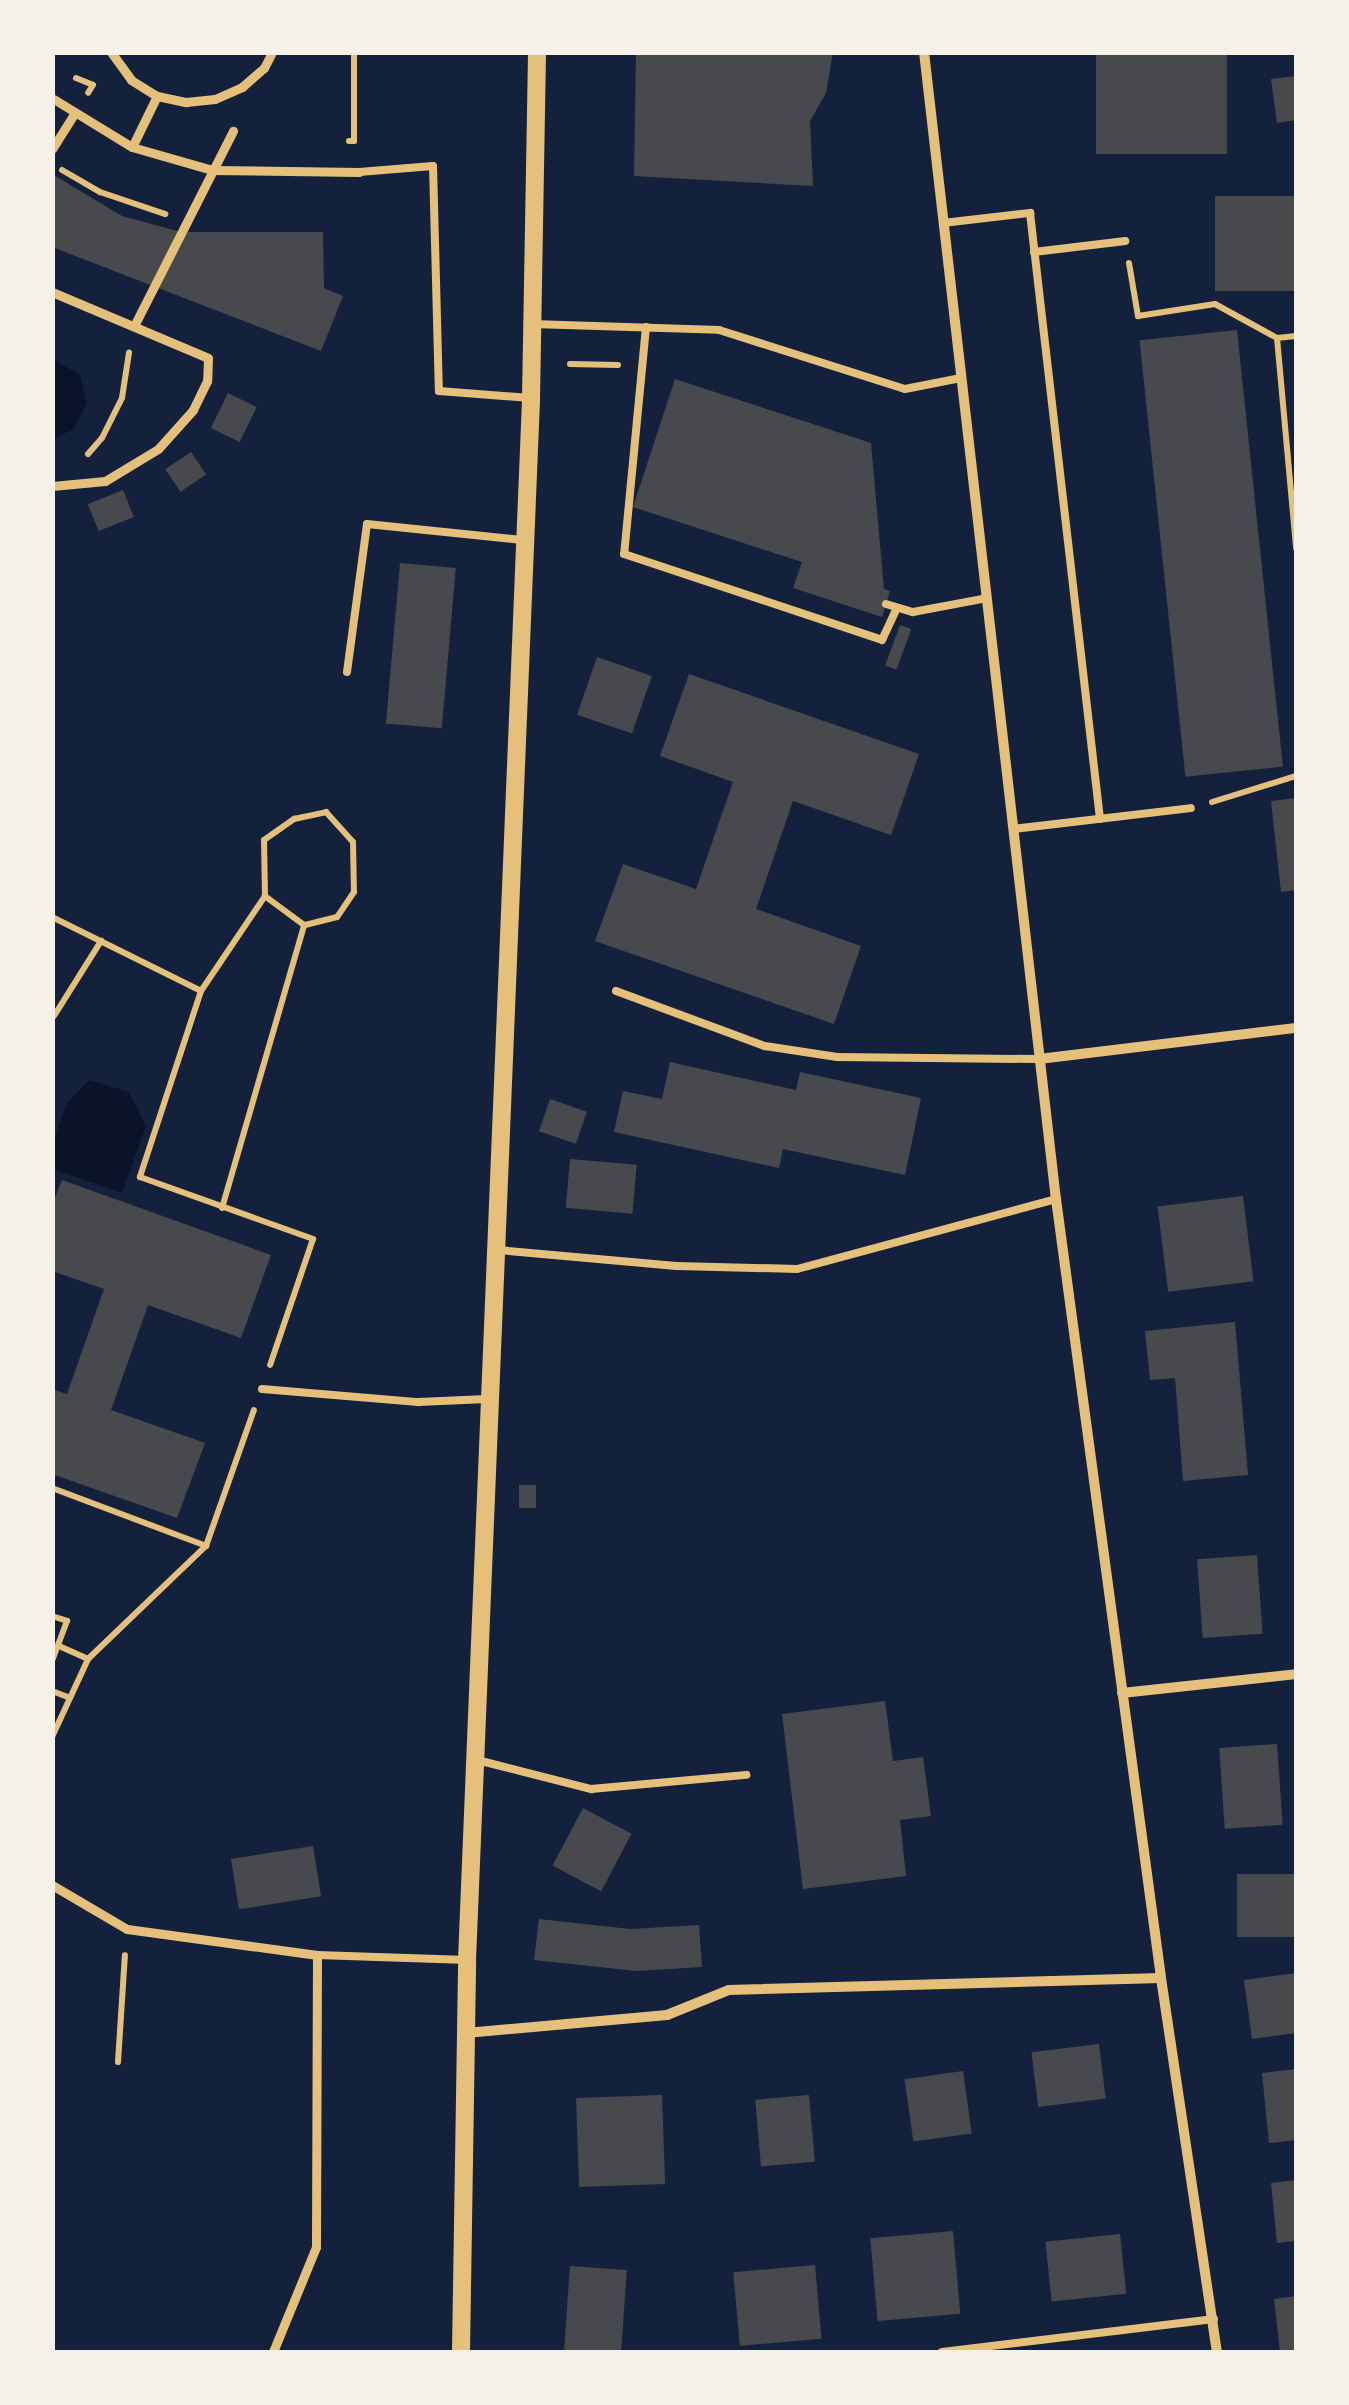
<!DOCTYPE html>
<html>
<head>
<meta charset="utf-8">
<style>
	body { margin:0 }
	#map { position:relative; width:1349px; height:2405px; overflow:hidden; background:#14213d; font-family:"Open Sans",sans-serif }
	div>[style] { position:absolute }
	.water>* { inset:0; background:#0b132b }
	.building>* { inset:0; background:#48494c; transform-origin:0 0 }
	.path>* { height:6px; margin:-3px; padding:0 3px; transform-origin:3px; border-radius:3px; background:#e5c07b }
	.service>* { height:8px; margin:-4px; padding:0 4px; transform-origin:4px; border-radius:4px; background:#e5c07b }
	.pedestrian>* { height:9px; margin:-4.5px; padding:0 4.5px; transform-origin:4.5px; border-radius:4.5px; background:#e5c07b }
	.minor>* { height:10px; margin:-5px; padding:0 5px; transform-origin:5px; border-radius:5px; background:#e5c07b }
	.tertiary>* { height:18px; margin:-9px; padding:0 9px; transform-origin:9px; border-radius:9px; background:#e5c07b }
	span { translate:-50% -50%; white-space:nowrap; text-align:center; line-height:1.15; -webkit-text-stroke:10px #f6f1e7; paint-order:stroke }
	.frame { position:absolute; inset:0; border:55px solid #f6f1e7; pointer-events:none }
</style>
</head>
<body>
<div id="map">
	<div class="water">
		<i style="clip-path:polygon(53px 359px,80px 375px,87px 403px,74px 429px,53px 439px)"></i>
		<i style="clip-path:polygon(89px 1080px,129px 1092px,146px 1126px,122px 1193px,53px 1169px,53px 1144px,66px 1104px)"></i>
	</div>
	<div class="building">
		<i style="clip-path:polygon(636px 52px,833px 52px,826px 93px,810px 121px,813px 186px,634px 176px)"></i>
		<i style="left:1096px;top:52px;width:131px;height:102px"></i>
		<i style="clip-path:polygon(1296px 76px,1296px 120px,1277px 123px,1271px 79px)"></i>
		<i style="clip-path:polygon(52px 174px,122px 216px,181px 232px,323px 232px,324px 288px,343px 296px,321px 351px,52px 247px)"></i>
		<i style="left:1296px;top:196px;width:95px;height:81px;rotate:90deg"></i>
		<i style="left:1237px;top:330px;width:439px;height:98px;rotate:84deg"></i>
		<i style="clip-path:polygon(675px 379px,871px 443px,884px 589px,890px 591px,882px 617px,793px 588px,802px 562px,633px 507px)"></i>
		<i style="left:228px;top:393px;width:32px;height:39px;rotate:26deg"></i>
		<i style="left:191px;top:452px;width:27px;height:31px;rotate:56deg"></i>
		<i style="left:123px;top:490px;width:29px;height:38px;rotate:68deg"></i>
		<i style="left:400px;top:563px;width:56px;height:161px;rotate:5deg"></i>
		<i style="left:900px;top:625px;width:12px;height:43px;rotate:20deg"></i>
		<i style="left:597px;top:657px;width:58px;height:61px;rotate:19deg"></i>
		<i style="clip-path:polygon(689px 674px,919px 754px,891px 835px,793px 801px,756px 909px,861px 946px,834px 1024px,595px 941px,623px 864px,696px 889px,733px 782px,660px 756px)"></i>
		<i style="clip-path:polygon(1296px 798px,1296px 890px,1281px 892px,1271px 801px)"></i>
		<i style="clip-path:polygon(670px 1062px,796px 1090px,800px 1072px,921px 1098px,905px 1175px,783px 1149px,779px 1168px,614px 1132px,623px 1091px,662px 1099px)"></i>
		<i style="left:550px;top:1099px;width:39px;height:34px;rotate:19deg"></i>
		<i style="left:570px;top:1159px;width:67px;height:49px;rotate:5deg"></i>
		<i style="clip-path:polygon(62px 1180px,271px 1255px,241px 1338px,148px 1305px,111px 1410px,205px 1443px,177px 1518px,52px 1474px,52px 1389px,67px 1394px,104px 1289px,52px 1271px,52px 1205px)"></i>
		<i style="left:1243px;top:1196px;width:86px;height:86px;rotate:83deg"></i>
		<i style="clip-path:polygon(1235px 1322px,1248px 1475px,1183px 1481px,1175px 1378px,1150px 1380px,1145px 1331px)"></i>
		<i style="left:519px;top:1485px;width:17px;height:23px"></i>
		<i style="left:1257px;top:1555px;width:79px;height:60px;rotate:86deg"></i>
		<i style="clip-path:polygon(885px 1701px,893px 1761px,923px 1757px,931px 1816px,900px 1820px,906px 1876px,803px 1889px,782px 1714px)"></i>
		<i style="left:1277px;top:1744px;width:81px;height:58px;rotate:86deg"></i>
		<i style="left:583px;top:1808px;width:55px;height:65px;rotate:28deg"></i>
		<i style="left:313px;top:1846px;width:51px;height:83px;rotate:81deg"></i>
		<i style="left:1296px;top:1874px;width:63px;height:59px;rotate:90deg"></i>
		<i style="clip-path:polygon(539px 1919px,630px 1929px,699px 1925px,702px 1967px,636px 1971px,534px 1960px)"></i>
		<i style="clip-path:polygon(1296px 1973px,1296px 2033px,1252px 2039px,1244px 1980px)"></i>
		<i style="left:1099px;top:2044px;width:55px;height:68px;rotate:83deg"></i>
		<i style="clip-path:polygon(1296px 2069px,1296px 2140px,1269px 2143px,1262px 2073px)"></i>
		<i style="left:963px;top:2071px;width:63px;height:59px;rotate:82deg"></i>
		<i style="left:662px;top:2095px;width:89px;height:86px;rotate:88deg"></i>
		<i style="left:809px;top:2095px;width:67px;height:54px;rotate:85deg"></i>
		<i style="clip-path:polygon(1296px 2180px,1296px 2241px,1277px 2243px,1271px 2183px)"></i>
		<i style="left:953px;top:2231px;width:83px;height:83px;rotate:85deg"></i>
		<i style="left:1120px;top:2234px;width:60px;height:75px;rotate:84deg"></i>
		<i style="left:815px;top:2265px;width:74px;height:82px;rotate:85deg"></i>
		<i style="left:570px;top:2266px;width:57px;height:84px;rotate:4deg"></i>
		<i style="clip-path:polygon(1296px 2296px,1296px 2352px,1280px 2352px,1274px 2299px)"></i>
	</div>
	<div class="path">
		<i style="left:76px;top:78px;width:18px;rotate:22deg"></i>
		<i style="left:93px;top:85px;width:9px;rotate:122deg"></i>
		<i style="left:349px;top:141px;width:5px"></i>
		<i style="left:354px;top:141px;width:89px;rotate:-90deg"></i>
		<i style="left:62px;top:170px;width:44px;rotate:30.1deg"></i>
		<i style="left:100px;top:192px;width:69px;rotate:18.7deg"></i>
		<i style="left:1129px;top:263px;width:54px;rotate:80.4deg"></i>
		<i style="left:1138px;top:316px;width:78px;rotate:-8.9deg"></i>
		<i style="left:1215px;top:304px;width:71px;rotate:28.7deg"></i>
		<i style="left:1296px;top:336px;width:19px;rotate:174deg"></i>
		<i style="left:1277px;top:338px;width:211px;rotate:84.8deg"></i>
		<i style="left:570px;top:364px;width:48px;rotate:1.2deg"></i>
		<i style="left:88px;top:454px;width:21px;rotate:-49deg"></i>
		<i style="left:102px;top:438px;width:45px;rotate:-63.4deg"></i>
		<i style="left:122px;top:398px;width:46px;rotate:-81.2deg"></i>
		<i style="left:1212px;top:802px;width:88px;rotate:-17.2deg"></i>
		<i style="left:326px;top:812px;width:40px;rotate:48deg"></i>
		<i style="left:353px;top:842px;width:50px;rotate:88.9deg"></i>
		<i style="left:354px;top:892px;width:30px;rotate:124deg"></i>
		<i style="left:337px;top:917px;width:34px;rotate:166deg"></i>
		<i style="left:304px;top:925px;width:49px;rotate:-143.4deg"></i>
		<i style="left:265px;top:896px;width:56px;rotate:-91deg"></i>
		<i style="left:264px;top:840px;width:37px;rotate:-35deg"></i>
		<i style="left:294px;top:819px;width:33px;rotate:-12deg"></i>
		<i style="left:52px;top:917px;width:166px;rotate:26.4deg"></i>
		<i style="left:201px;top:991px;width:196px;rotate:108.2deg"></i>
		<i style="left:140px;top:1177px;width:184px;rotate:19.7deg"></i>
		<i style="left:313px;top:1239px;width:133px;rotate:108.8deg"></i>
		<i style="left:201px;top:991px;width:115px;rotate:-56deg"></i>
		<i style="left:52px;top:997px;width:32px;rotate:90deg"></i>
		<i style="left:54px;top:1016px;width:89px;rotate:-57.9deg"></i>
		<i style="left:222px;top:1208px;width:295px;rotate:-73.8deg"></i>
		<i style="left:52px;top:1488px;width:165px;rotate:20.6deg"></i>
		<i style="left:52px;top:1616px;width:16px;rotate:18deg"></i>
		<i style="left:67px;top:1621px;width:43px;rotate:110.6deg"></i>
		<i style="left:59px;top:1646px;width:32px;rotate:24deg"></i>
		<i style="left:52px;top:1691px;width:19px;rotate:21deg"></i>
		<i style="left:52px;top:1737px;width:86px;rotate:-65.2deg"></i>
		<i style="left:88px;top:1659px;width:163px;rotate:-43.8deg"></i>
		<i style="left:206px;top:1546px;width:144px;rotate:-70.6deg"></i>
		<i style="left:118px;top:2062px;width:107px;rotate:-86.3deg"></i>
	</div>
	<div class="service">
		<i style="left:359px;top:172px;width:74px;rotate:-4.6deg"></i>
		<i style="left:433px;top:166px;width:225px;rotate:88.5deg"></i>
		<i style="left:439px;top:391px;width:91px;rotate:4.4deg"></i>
		<i style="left:943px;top:223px;width:88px;rotate:-6.6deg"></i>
		<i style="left:1030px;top:213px;width:610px;rotate:83.41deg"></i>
		<i style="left:1034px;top:252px;width:92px;rotate:-6.9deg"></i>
		<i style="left:532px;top:324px;width:187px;rotate:1.8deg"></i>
		<i style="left:719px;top:330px;width:195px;rotate:17.6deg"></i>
		<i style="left:905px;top:389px;width:57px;rotate:-11.1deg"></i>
		<i style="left:646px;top:327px;width:228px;rotate:95.5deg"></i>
		<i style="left:624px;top:554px;width:272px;rotate:18.4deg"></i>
		<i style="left:882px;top:640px;width:35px;rotate:-65deg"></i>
		<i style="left:886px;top:604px;width:28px;rotate:17deg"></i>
		<i style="left:913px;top:612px;width:75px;rotate:-10.7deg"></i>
		<i style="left:347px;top:672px;width:149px;rotate:-82.3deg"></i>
		<i style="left:367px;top:524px;width:156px;rotate:5.9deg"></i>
		<i style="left:1013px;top:829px;width:179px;rotate:-6.7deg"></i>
		<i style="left:616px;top:991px;width:159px;rotate:20.3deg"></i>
		<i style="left:765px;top:1046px;width:73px;rotate:8.7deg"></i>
		<i style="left:837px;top:1057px;width:202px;rotate:0.6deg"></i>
		<i style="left:498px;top:1250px;width:179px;rotate:5.1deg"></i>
		<i style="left:676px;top:1266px;width:121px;rotate:1.4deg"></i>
		<i style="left:797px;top:1269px;width:268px;rotate:-15.1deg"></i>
		<i style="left:262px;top:1389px;width:157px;rotate:4.8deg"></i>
		<i style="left:418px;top:1402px;width:69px;rotate:-2.5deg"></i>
		<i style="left:477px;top:1760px;width:118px;rotate:14.3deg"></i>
		<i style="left:591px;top:1789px;width:156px;rotate:-5.2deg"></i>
		<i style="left:317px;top:1955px;width:150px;rotate:1.9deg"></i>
		<i style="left:942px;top:2352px;width:274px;rotate:-6.9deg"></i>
	</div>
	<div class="pedestrian">
		<i style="left:111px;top:52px;width:34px;rotate:54deg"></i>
		<i style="left:131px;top:80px;width:31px;rotate:32deg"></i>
		<i style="left:157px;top:96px;width:30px;rotate:12deg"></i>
		<i style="left:186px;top:102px;width:29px;rotate:-6deg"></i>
		<i style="left:215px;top:99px;width:30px;rotate:-24deg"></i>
		<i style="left:242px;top:87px;width:29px;rotate:-41deg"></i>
		<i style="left:264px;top:68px;width:18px;rotate:-63deg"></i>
		<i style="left:52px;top:98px;width:94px;rotate:31.5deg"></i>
		<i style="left:132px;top:147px;width:83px;rotate:16deg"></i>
		<i style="left:212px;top:170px;width:147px;rotate:0.8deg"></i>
		<i style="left:132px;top:147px;width:57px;rotate:-63.9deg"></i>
		<i style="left:52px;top:149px;width:41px;rotate:-57.8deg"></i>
		<i style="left:52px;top:292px;width:169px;rotate:22.9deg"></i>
		<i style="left:208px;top:358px;width:23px;rotate:92deg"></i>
		<i style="left:207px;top:381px;width:32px;rotate:116deg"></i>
		<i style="left:193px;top:410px;width:52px;rotate:131.9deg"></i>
		<i style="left:158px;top:449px;width:62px;rotate:148.9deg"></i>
		<i style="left:105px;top:481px;width:53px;rotate:174.6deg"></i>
		<i style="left:134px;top:326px;width:219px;rotate:-63.1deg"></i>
		<i style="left:52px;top:1885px;width:87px;rotate:30.4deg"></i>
		<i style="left:127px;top:1929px;width:192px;rotate:7.8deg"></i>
		<i style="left:317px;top:1955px;width:292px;rotate:90.2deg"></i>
		<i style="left:316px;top:2247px;width:113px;rotate:112.3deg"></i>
	</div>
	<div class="minor">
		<i style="left:924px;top:52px;width:1155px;rotate:83.44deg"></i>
		<i style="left:1056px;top:1199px;width:786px;rotate:82.32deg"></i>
		<i style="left:1161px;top:1978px;width:378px;rotate:81.5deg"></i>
		<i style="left:1039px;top:1059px;width:259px;rotate:-6.9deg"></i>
		<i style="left:1122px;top:1693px;width:175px;rotate:-6.2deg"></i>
		<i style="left:466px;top:2033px;width:202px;rotate:-5.1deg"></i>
		<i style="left:667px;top:2015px;width:67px;rotate:-22deg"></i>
		<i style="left:729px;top:1990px;width:432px;rotate:-1.6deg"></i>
	</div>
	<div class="tertiary">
		<i style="left:461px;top:2352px;width:392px;rotate:-89.1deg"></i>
		<i style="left:467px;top:1960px;width:1563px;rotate:-87.65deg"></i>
		<i style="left:531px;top:398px;width:346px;rotate:-89deg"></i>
	</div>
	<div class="frame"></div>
</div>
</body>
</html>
